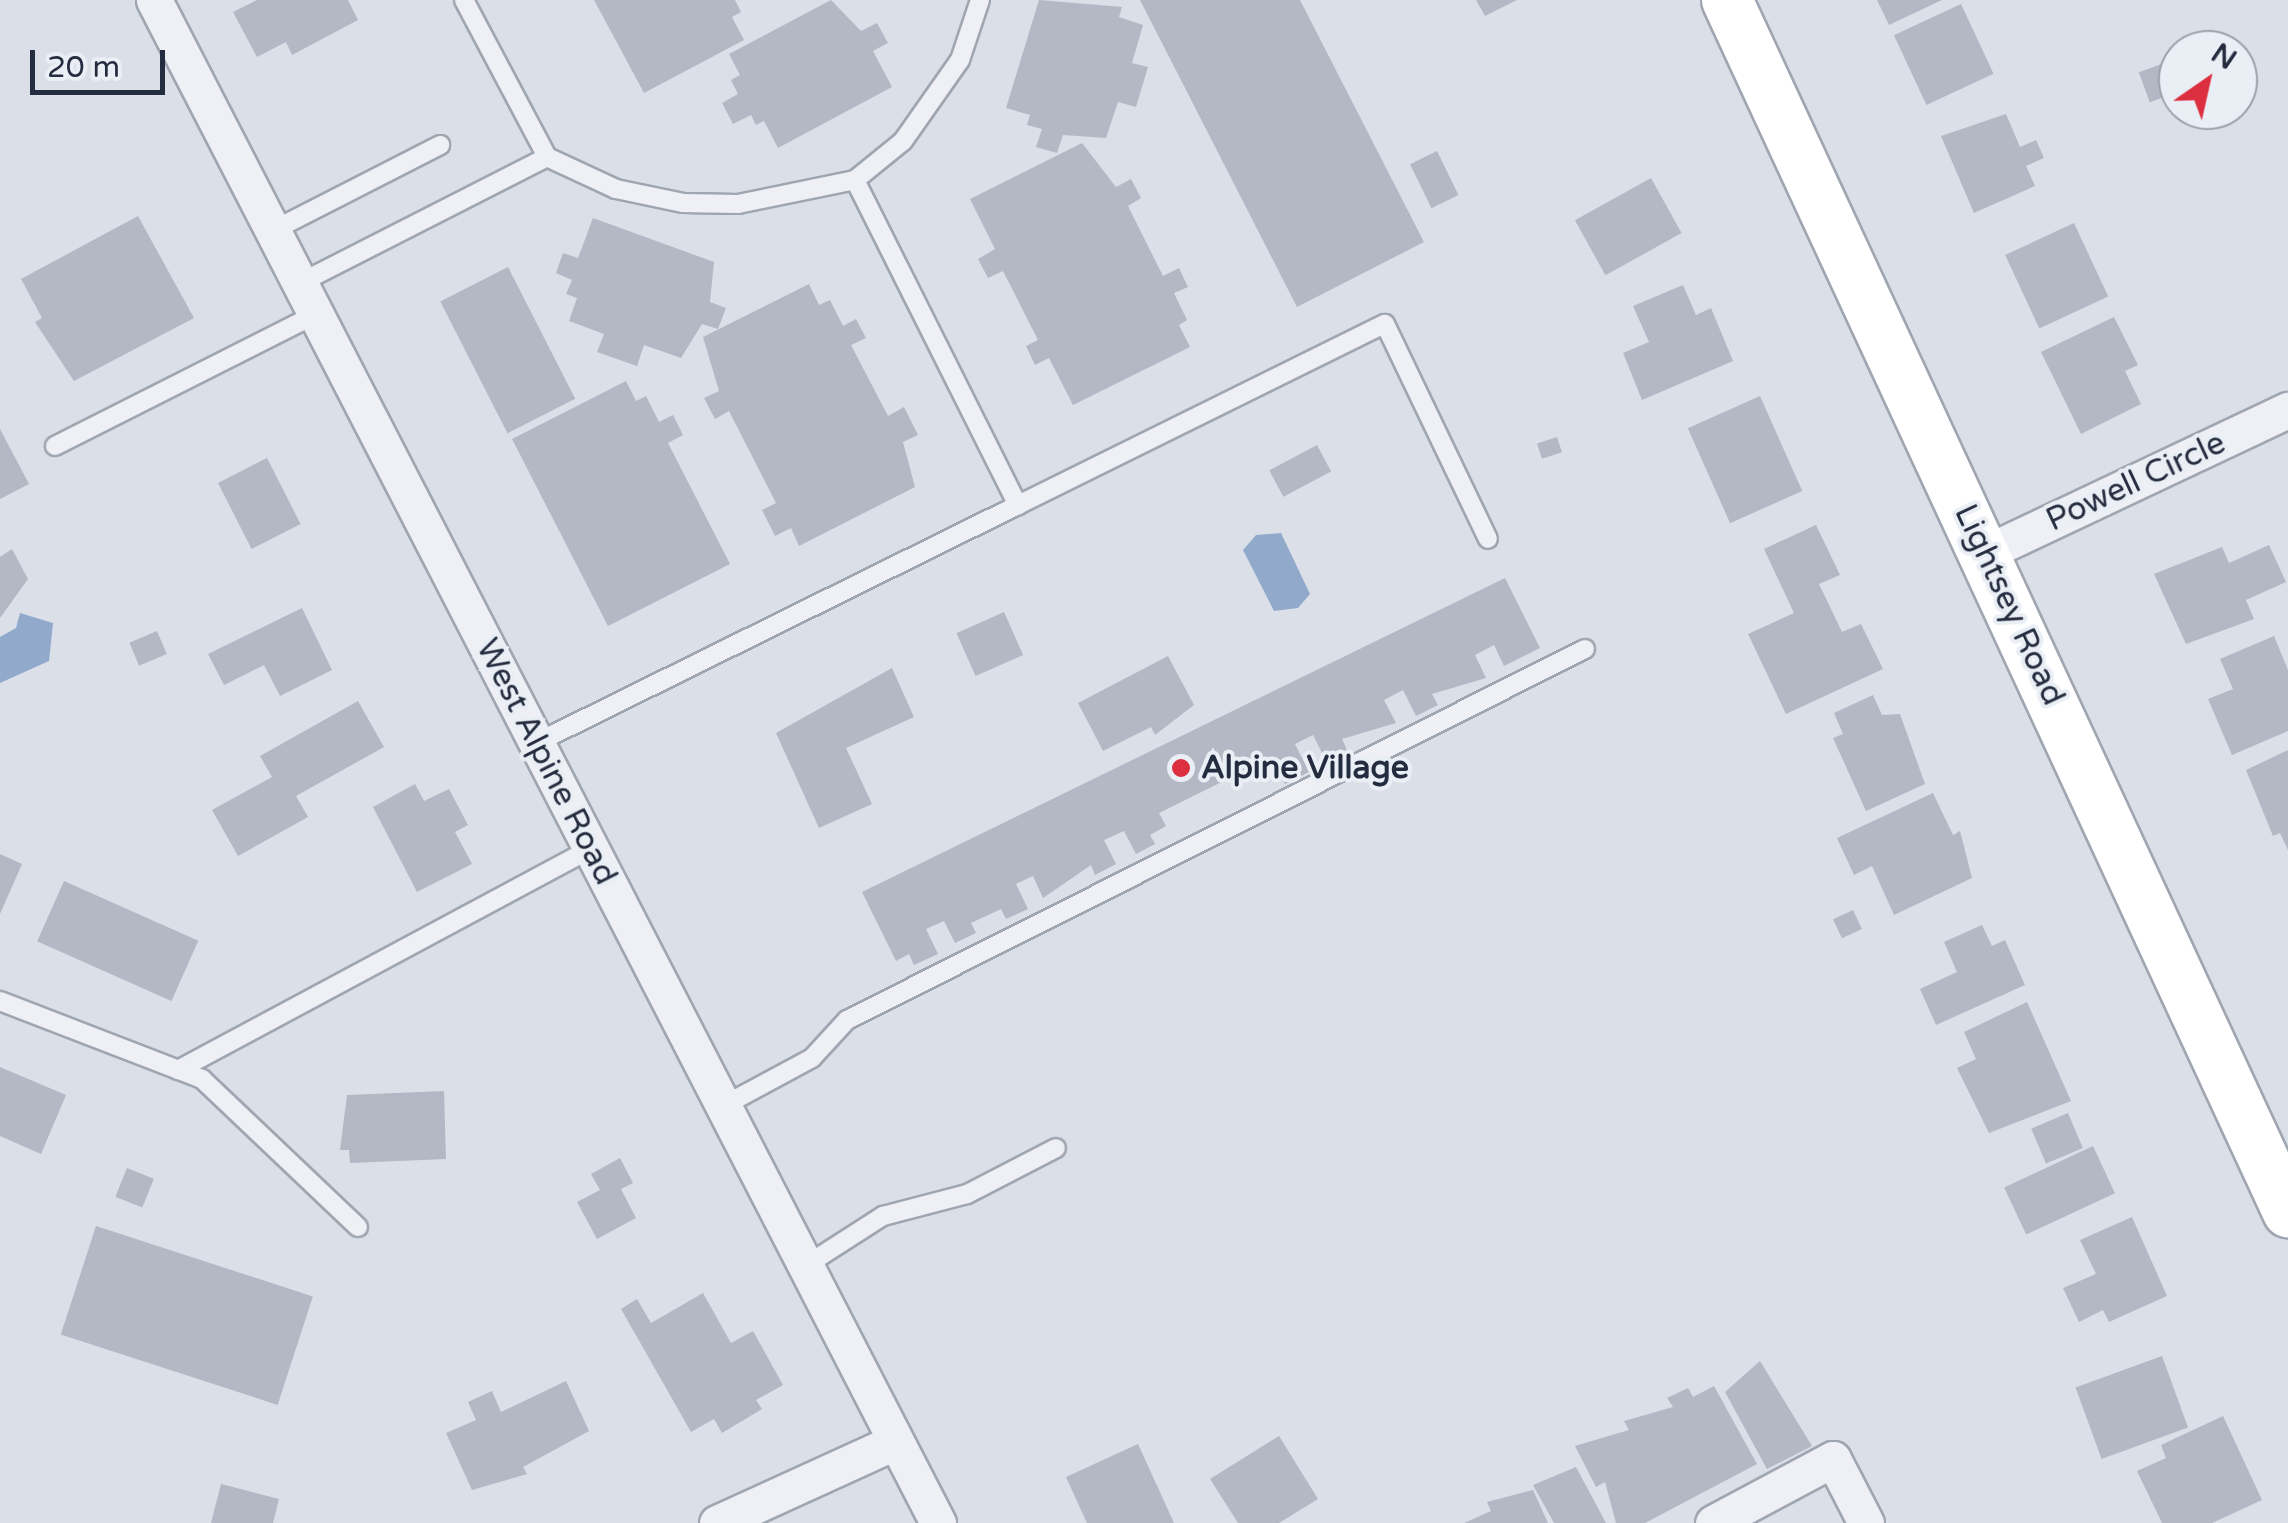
<!DOCTYPE html>
<html>
<head>
<meta charset="utf-8">
<style>
	body { margin:0 }
	#map { position:relative; width:2288px; height:1523px; overflow:hidden; background:#dbdfe7; font-family:"Varela Round",sans-serif }
	div>[style] { position:absolute }
	.water>* { inset:0; background:#91aacc }
	.building>* { inset:0; background:#b2b8c4; transform-origin:0 0 }
	.roads { filter:drop-shadow(2px 0 #a0a6b1) drop-shadow(-2px 0 #a0a6b1) drop-shadow(0 2px #a0a6b1) drop-shadow(0 -2px #a0a6b1) }
	.lane>* { height:18px; margin:-9px; padding:0 9px; transform-origin:9px; border-radius:9px; background:#eef0f5 }
	.street>* { height:35px; margin:-17.5px; padding:0 17.5px; transform-origin:17.5px; border-radius:17.5px; background:#eef0f5 }
	.secondary>* { height:50px; margin:-25px; padding:0 25px; transform-origin:25px; border-radius:25px; background:#fff }
	.dots>* { width:28px; height:28px; translate:-50% -50%; box-sizing:border-box; border:5px solid #eaeef5; border-radius:50% }
	span { translate:-50% -50%; white-space:nowrap; text-align:center; line-height:1.15; -webkit-text-stroke:8px #eaeef5; paint-order:stroke }
	.street-label { font-size:32px; color:#242c3f }
	.poi-label { font-size:32px; color:#242c3f; font-weight:700 }
	.left { translate:0 -50%; text-align:left }
	.north { position:absolute; left:2158px; top:30px; width:100px; height:100px; box-sizing:border-box; background:#eaeef5; border:2px solid #9ba0ac; border-radius:50%; rotate:34deg; font-size:28px; font-weight:700; line-height:40px; text-align:center; color:#242c3f }
	.north::after { content:''; display:block; margin:auto; width:35px; height:45px; background:#dc3041; clip-path:polygon(50% 0,100% 100%,50% 72%,0 100%) }
	.scale { position:absolute; left:30px; top:50px; width:135px; height:45px; box-sizing:border-box; border:5px solid #242c3f; border-top:0; padding-left:12px; font-size:30px; line-height:35px; white-space:nowrap; color:#242c3f; -webkit-text-stroke:8px #eaeef5; paint-order:stroke }
</style>
</head>
<body>
<div id="map">
	<div class="water">
		<i style="clip-path:polygon(1281px 533px,1310px 594px,1298px 608px,1274px 611px,1243px 550px,1256px 535px)"></i>
		<i style="clip-path:polygon(20px 613px,53px 623px,49px 661px,0 683px,0 637px,16px 628px)"></i>
	</div>
	<div class="building">
		<i style="clip-path:polygon(257px 0,348px 0,358px 20px,292px 55px,286px 42px,257px 57px,233px 12px)"></i>
		<i style="clip-path:polygon(594px 0,735px 0,741px 12px,732px 17px,744px 40px,644px 93px)"></i>
		<i style="clip-path:polygon(831px 0,861px 31px,877px 23px,888px 43px,873px 51px,892px 87px,778px 148px,764px 121px,756px 125px,751px 115px,733px 124px,722px 103px,738px 94px,731px 80px,740px 75px,729px 54px)"></i>
		<i style="clip-path:polygon(1039px 0,1122px 7px,1119px 17px,1143px 25px,1132px 63px,1148px 67px,1136px 107px,1118px 102px,1106px 138px,1063px 135px,1057px 153px,1036px 147px,1042px 129px,1027px 125px,1030px 115px,1006px 108px)"></i>
		<i style="clip-path:polygon(1140px 0,1300px 0,1424px 242px,1297px 307px)"></i>
		<i style="clip-path:polygon(1476px 0,1517px 0,1485px 16px)"></i>
		<i style="clip-path:polygon(1877px 0,1942px 0,1889px 25px)"></i>
		<i style="left:1961px;top:4px;width:77px;height:74px;rotate:65deg"></i>
		<i style="left:2167px;top:62px;width:32px;height:30px;rotate:70deg"></i>
		<i style="clip-path:polygon(2006px 114px,2020px 147px,2036px 140px,2044px 158px,2026px 166px,2035px 186px,1974px 213px,1941px 136px)"></i>
		<i style="clip-path:polygon(1082px 143px,1116px 187px,1131px 179px,1141px 198px,1128px 206px,1163px 276px,1179px 268px,1188px 287px,1174px 293px,1187px 320px,1179px 325px,1190px 347px,1073px 405px,1049px 358px,1035px 365px,1026px 346px,1038px 340px,1003px 271px,988px 278px,978px 259px,995px 249px,970px 199px)"></i>
		<i style="left:1437px;top:151px;width:49px;height:30px;rotate:64deg"></i>
		<i style="left:1651px;top:178px;width:63px;height:87px;rotate:61deg"></i>
		<i style="clip-path:polygon(138px 216px,194px 318px,74px 381px,35px 322px,42px 318px,21px 279px)"></i>
		<i style="clip-path:polygon(593px 218px,714px 262px,710px 302px,726px 308px,718px 329px,702px 324px,681px 358px,644px 345px,637px 366px,597px 352px,604px 334px,569px 321px,577px 298px,566px 294px,572px 280px,556px 273px,563px 253px,578px 258px)"></i>
		<i style="left:2074px;top:223px;width:81px;height:76px;rotate:65deg"></i>
		<i style="left:508px;top:267px;width:148px;height:76px;rotate:63deg"></i>
		<i style="clip-path:polygon(809px 284px,819px 305px,830px 300px,843px 326px,856px 319px,866px 338px,851px 345px,888px 416px,904px 407px,918px 435px,903px 442px,915px 487px,799px 546px,791px 528px,775px 536px,762px 510px,776px 503px,729px 411px,715px 419px,704px 398px,719px 391px,703px 337px)"></i>
		<i style="clip-path:polygon(1683px 285px,1696px 315px,1711px 308px,1733px 361px,1642px 400px,1623px 353px,1649px 342px,1633px 306px)"></i>
		<i style="clip-path:polygon(2114px 317px,2138px 365px,2125px 371px,2141px 404px,2081px 434px,2041px 352px)"></i>
		<i style="clip-path:polygon(626px 381px,636px 401px,646px 396px,659px 422px,673px 415px,683px 435px,668px 443px,730px 564px,608px 626px,512px 439px)"></i>
		<i style="left:1760px;top:396px;width:104px;height:79px;rotate:66deg"></i>
		<i style="clip-path:polygon(0 429px,29px 484px,0 499px)"></i>
		<i style="left:1557px;top:437px;width:16px;height:21px;rotate:72deg"></i>
		<i style="left:1317px;top:445px;width:30px;height:54px;rotate:62deg"></i>
		<i style="left:267px;top:458px;width:74px;height:55px;rotate:63deg"></i>
		<i style="clip-path:polygon(1816px 525px,1840px 575px,1819px 584px,1842px 632px,1861px 624px,1883px 669px,1786px 714px,1748px 634px,1794px 613px,1764px 549px)"></i>
		<i style="clip-path:polygon(2269px 545px,2286px 582px,2246px 600px,2254px 619px,2186px 644px,2154px 574px,2222px 547px,2229px 563px)"></i>
		<i style="clip-path:polygon(12px 549px,28px 579px,0 618px,0 557px)"></i>
		<i style="clip-path:polygon(1505px 578px,1540px 648px,1504px 666px,1494px 645px,1475px 655px,1486px 678px,1432px 694px,1438px 705px,1416px 716px,1403px 690px,1384px 700px,1396px 723px,1342px 739px,1347px 750px,1326px 761px,1313px 735px,1295px 744px,1309px 772px,1285px 784px,1279px 772px,1265px 778px,1258px 764px,1159px 813px,1166px 826px,1150px 835px,1155px 844px,1136px 854px,1124px 831px,1104px 840px,1116px 864px,1095px 875px,1091px 865px,1043px 898px,1033px 876px,1016px 884px,1028px 909px,1006px 919px,1001px 909px,971px 923px,976px 933px,955px 943px,944px 921px,926px 929px,938px 954px,914px 965px,909px 954px,896px 961px,862px 892px)"></i>
		<i style="clip-path:polygon(302px 608px,332px 670px,280px 696px,264px 665px,224px 685px,208px 654px)"></i>
		<i style="left:1004px;top:612px;width:47px;height:52px;rotate:66deg"></i>
		<i style="left:157px;top:631px;width:25px;height:30px;rotate:67deg"></i>
		<i style="clip-path:polygon(2274px 636px,2288px 670px,2288px 731px,2232px 755px,2208px 699px,2233px 689px,2220px 659px)"></i>
		<i style="clip-path:polygon(1168px 656px,1194px 705px,1155px 735px,1151px 727px,1103px 751px,1078px 703px)"></i>
		<i style="clip-path:polygon(892px 668px,914px 717px,846px 748px,872px 804px,819px 828px,776px 733px)"></i>
		<i style="clip-path:polygon(1873px 695px,1882px 715px,1900px 714px,1925px 784px,1866px 811px,1833px 738px,1843px 734px,1834px 713px)"></i>
		<i style="clip-path:polygon(358px 701px,384px 747px,296px 796px,308px 817px,238px 856px,212px 810px,272px 777px,260px 756px)"></i>
		<i style="clip-path:polygon(2288px 750px,2288px 850px,2280px 833px,2273px 836px,2246px 770px)"></i>
		<i style="clip-path:polygon(415px 784px,424px 801px,449px 789px,468px 825px,455px 832px,472px 864px,417px 892px,373px 807px)"></i>
		<i style="clip-path:polygon(1933px 793px,1953px 835px,1960px 831px,1972px 878px,1894px 915px,1872px 866px,1854px 875px,1837px 838px)"></i>
		<i style="clip-path:polygon(0 854px,22px 864px,0 914px)"></i>
		<i style="left:64px;top:881px;width:147px;height:66px;rotate:24deg"></i>
		<i style="left:1853px;top:910px;width:21px;height:22px;rotate:65deg"></i>
		<i style="clip-path:polygon(1982px 925px,1992px 946px,2005px 940px,2025px 985px,1936px 1025px,1920px 989px,1957px 972px,1944px 942px)"></i>
		<i style="clip-path:polygon(2027px 1002px,2071px 1101px,1989px 1133px,1957px 1068px,1976px 1059px,1964px 1032px)"></i>
		<i style="clip-path:polygon(0 1067px,66px 1095px,41px 1154px,0 1136px)"></i>
		<i style="clip-path:polygon(444px 1091px,446px 1159px,350px 1163px,349px 1150px,340px 1150px,347px 1095px)"></i>
		<i style="left:2068px;top:1113px;width:38px;height:40px;rotate:67deg"></i>
		<i style="left:2093px;top:1146px;width:52px;height:98px;rotate:65deg"></i>
		<i style="clip-path:polygon(620px 1158px,633px 1183px,621px 1189px,636px 1218px,597px 1239px,577px 1202px,600px 1190px,591px 1174px)"></i>
		<i style="left:127px;top:1168px;width:29px;height:31px;rotate:22deg"></i>
		<i style="clip-path:polygon(2132px 1217px,2167px 1296px,2109px 1322px,2103px 1310px,2079px 1322px,2063px 1288px,2096px 1274px,2080px 1240px)"></i>
		<i style="left:96px;top:1226px;width:228px;height:114px;rotate:18deg"></i>
		<i style="clip-path:polygon(703px 1293px,731px 1343px,753px 1331px,783px 1385px,756px 1400px,762px 1409px,722px 1433px,714px 1419px,691px 1432px,621px 1309px,637px 1299px,651px 1323px)"></i>
		<i style="left:2162px;top:1356px;width:76px;height:92px;rotate:70deg"></i>
		<i style="clip-path:polygon(1760px 1361px,1812px 1446px,1767px 1469px,1725px 1392px)"></i>
		<i style="clip-path:polygon(566px 1381px,589px 1431px,523px 1467px,527px 1474px,472px 1490px,446px 1433px,476px 1420px,468px 1402px,492px 1391px,501px 1412px)"></i>
		<i style="clip-path:polygon(1714px 1386px,1757px 1464px,1645px 1523px,1616px 1523px,1605px 1482px,1596px 1487px,1575px 1446px,1629px 1430px,1624px 1421px,1673px 1407px,1667px 1398px,1688px 1388px,1693px 1397px)"></i>
		<i style="clip-path:polygon(2223px 1416px,2262px 1500px,2212px 1523px,2162px 1523px,2137px 1471px,2166px 1458px,2161px 1445px)"></i>
		<i style="clip-path:polygon(1279px 1436px,1318px 1499px,1279px 1523px,1238px 1523px,1210px 1479px)"></i>
		<i style="clip-path:polygon(1138px 1444px,1174px 1523px,1087px 1523px,1066px 1477px)"></i>
		<i style="clip-path:polygon(1576px 1467px,1606px 1523px,1554px 1523px,1533px 1485px)"></i>
		<i style="clip-path:polygon(221px 1484px,279px 1499px,273px 1523px,211px 1523px)"></i>
		<i style="clip-path:polygon(1533px 1490px,1548px 1523px,1464px 1523px,1491px 1511px,1487px 1502px)"></i>
	</div>
	<div class="roads">
		<div class="lane">
			<i style="left:464px;top:0;width:178px;rotate:62.1deg"></i>
			<i style="left:547px;top:157px;width:76px;rotate:24.9deg"></i>
			<i style="left:616px;top:189px;width:68px;rotate:11.8deg"></i>
			<i style="left:683px;top:203px;width:55px;rotate:1deg"></i>
			<i style="left:738px;top:204px;width:119px;rotate:-11.6deg"></i>
			<i style="left:855px;top:180px;width:62px;rotate:-39.1deg"></i>
			<i style="left:903px;top:141px;width:99px;rotate:-54.9deg"></i>
			<i style="left:960px;top:60px;width:63px;rotate:-71.6deg"></i>
			<i style="left:855px;top:180px;width:364px;rotate:63.4deg"></i>
			<i style="left:1018px;top:505px;width:409px;rotate:-26.3deg"></i>
			<i style="left:1385px;top:324px;width:238px;rotate:64.4deg"></i>
			<i style="left:272px;top:231px;width:189px;rotate:-27.1deg"></i>
			<i style="left:300px;top:283px;width:277px;rotate:-27deg"></i>
			<i style="left:55px;top:446px;width:292px;rotate:-26.8deg"></i>
			<i style="left:536px;top:743px;width:538px;rotate:-26.28deg"></i>
			<i style="left:0;top:1001px;width:217px;rotate:21.1deg"></i>
			<i style="left:202px;top:1079px;width:215px;rotate:43.5deg"></i>
			<i style="left:178px;top:1070px;width:468px;rotate:-28.2deg"></i>
			<i style="left:723px;top:1106px;width:101px;rotate:-28.3deg"></i>
			<i style="left:812px;top:1058px;width:52px;rotate:-47.4deg"></i>
			<i style="left:847px;top:1020px;width:826px;rotate:-26.69deg"></i>
			<i style="left:805px;top:1266px;width:93px;rotate:-32.7deg"></i>
			<i style="left:883px;top:1216px;width:87px;rotate:-14.7deg"></i>
			<i style="left:967px;top:1194px;width:100px;rotate:-27.3deg"></i>
		</div>
		<div class="street">
			<i style="left:154px;top:0;width:1713px;rotate:62.76deg"></i>
			<i style="left:1985px;top:553px;width:335px;rotate:-25.3deg"></i>
			<i style="left:717px;top:1523px;width:196px;rotate:-24.5deg"></i>
			<i style="left:1713px;top:1523px;width:136px;rotate:-28.1deg"></i>
			<i style="left:1833px;top:1459px;width:72px;rotate:62.7deg"></i>
		</div>
		<div class="secondary">
			<i style="left:1727px;top:0;width:1336px;rotate:65.16deg"></i>
		</div>
	</div>
	<div class="dots">
		<i style="left:1181px;top:768px;background:#dc3041"></i>
	</div>
	<div class="street-label">
		<span style="left:2136px;top:482px;rotate:-25deg">Powell Circle</span>
		<span style="left:2009px;top:605px;rotate:65deg">Lightsey Road</span>
		<span style="left:546px;top:762px;rotate:63deg">West Alpine Road</span>
	</div>
	<div class="poi-label">
		<span class="left" style="left:1201px;top:768px">Alpine Village</span>
	</div>
	<div class="north">N</div>
	<div class="scale">20 m</div>
</div>
</body>
</html>
